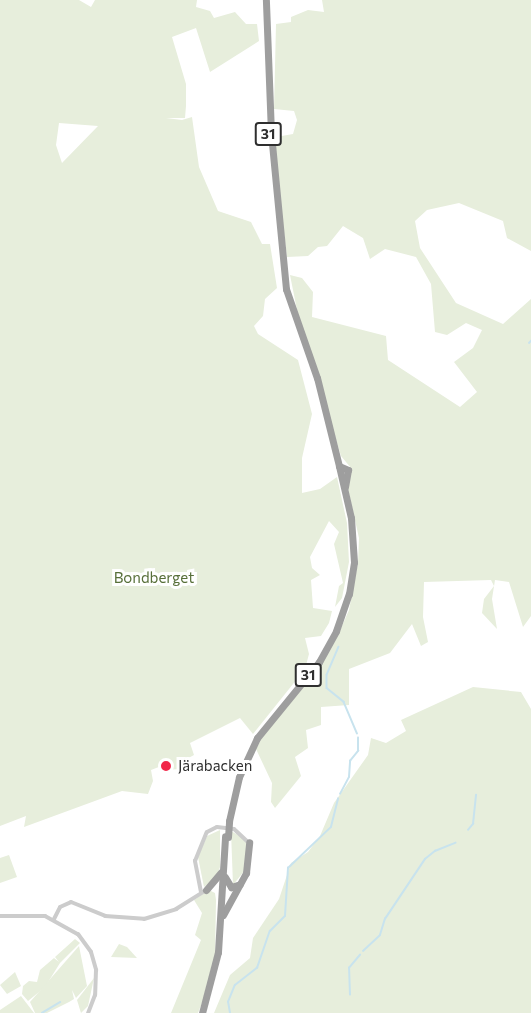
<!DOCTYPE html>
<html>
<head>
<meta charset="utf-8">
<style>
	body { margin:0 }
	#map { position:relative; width:531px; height:1013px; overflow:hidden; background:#fff; font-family:Commissioner,sans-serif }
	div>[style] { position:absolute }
	.green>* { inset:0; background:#e7eedc }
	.stream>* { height:1.5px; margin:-0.75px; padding:0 0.75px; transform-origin:0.75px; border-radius:0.75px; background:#c8e3ee }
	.tertiary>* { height:4px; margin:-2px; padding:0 2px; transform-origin:2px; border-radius:2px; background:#ccc }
	.trunk>* { height:7px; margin:-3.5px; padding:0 3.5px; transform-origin:3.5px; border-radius:3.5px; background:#9e9e9e }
	.trunk-bridge>* { height:7px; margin:-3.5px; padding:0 3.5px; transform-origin:3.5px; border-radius:3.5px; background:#9e9e9e }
	.dots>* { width:16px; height:16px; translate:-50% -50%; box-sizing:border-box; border:3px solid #fff; border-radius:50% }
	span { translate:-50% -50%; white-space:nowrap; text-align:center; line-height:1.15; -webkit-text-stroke:6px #fff; paint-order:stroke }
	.shield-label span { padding:2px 4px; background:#fff; border:2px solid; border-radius:4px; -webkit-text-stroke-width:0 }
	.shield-label { font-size:14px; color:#2f2f2f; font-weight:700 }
	.park-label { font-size:15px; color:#576f39 }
	.poi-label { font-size:15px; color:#2f2f2f }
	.left { translate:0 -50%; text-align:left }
</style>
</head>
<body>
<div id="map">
	<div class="green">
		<i style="clip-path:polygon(evenodd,0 0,79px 0,91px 7px,95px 0,197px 0,196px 7px,210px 11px,214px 18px,235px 12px,246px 24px,257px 24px,259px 41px,210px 72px,196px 28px,172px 37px,186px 84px,186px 106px,185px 118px,166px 118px,182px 120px,192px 117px,199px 167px,218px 211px,251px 222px,262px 244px,270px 244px,277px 288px,265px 299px,263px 316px,254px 326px,258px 334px,298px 360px,312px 414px,302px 458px,302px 493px,320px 489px,337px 477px,347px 523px,349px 562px,342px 598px,335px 607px,339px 586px,343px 583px,334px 544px,339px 532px,329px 521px,310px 557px,312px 568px,320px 575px,311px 580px,313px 608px,332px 611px,329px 623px,321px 636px,305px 638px,309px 654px,305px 669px,253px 734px,240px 718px,190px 743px,194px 755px,181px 762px,179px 769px,166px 770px,164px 765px,151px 770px,153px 781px,148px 794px,122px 791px,24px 827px,26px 816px,0 826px,0 0,59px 123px,98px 126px,62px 163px,56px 145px,59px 123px)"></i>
		<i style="clip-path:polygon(322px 0,531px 0,531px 251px,507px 238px,503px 221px,459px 203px,427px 210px,415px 221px,420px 248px,456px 303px,503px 324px,531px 299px,531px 616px,523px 627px,509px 582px,495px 580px,492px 599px,497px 629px,482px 613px,484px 599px,494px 586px,491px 580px,424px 582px,423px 617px,428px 642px,421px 646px,412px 624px,390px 653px,349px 669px,349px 705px,321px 707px,321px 725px,306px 730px,308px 748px,295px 757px,301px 776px,275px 808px,271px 802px,272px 783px,256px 749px,271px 720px,324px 660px,338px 635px,349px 610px,358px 563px,359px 538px,348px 489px,351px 468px,341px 456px,297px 310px,290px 275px,302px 278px,313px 292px,312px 317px,386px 336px,388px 360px,460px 407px,477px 392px,454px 362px,473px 348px,482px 330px,466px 323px,447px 335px,435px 332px,431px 284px,416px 257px,385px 249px,370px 259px,363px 238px,343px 226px,327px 246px,318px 247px,308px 256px,287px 257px,274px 148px,276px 137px,293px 134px,297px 120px,294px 111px,274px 109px,276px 24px,291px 22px,291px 17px,308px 10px,324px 12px)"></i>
		<i style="clip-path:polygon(473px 687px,521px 692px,531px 709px,531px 1013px,214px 1013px,230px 975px,250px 958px,253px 938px,279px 899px,291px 863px,308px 852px,320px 836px,334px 803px,368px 755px,371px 738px,386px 743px,406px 731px,401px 720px)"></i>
		<i style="clip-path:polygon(220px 830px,220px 867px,217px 876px,204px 887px,198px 857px,207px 836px)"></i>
		<i style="clip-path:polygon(231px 831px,245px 839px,247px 845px,245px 870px,233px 885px)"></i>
		<i style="clip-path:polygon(9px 855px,17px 877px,0 883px,0 858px)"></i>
		<i style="clip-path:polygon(209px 890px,215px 893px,216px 900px,215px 960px,205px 995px,198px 1013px,171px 1013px,201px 940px,195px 935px,202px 913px,194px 900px)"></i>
		<i style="clip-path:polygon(75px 939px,80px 943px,60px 963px,45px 987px,28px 1001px,22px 994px,23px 986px,29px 981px,37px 982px,40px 970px,54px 958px,59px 962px,55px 957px)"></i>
		<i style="clip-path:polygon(119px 944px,127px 947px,137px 958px,111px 957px)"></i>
		<i style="clip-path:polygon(79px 946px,87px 986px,76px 998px,72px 990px,74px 999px,69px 1002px,47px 1013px,35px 1013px,30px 1002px)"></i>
		<i style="clip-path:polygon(15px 972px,21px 986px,7px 994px,0 985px)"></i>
		<i style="clip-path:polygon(94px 978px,88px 1006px,81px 1013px,77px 1000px)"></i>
		<i style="clip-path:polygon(21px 996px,34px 1013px,0 1013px,0 1010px)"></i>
	</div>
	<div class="stream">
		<i style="left:529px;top:343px;width:3px;rotate:-45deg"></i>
		<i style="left:339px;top:647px;width:30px;rotate:113deg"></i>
		<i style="left:327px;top:675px;width:13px;rotate:90deg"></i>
		<i style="left:327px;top:688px;width:22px;rotate:39deg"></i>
		<i style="left:344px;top:702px;width:34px;rotate:67deg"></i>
		<i style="left:340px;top:794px;width:19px;rotate:-62deg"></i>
		<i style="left:349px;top:777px;width:16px;rotate:-86deg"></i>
		<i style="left:350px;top:761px;width:13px;rotate:-51deg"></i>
		<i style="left:358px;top:751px;width:13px;rotate:-90deg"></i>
		<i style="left:468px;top:830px;width:8px;rotate:-50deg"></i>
		<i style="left:473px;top:824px;width:29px;rotate:-84deg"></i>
		<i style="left:363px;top:951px;width:23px;rotate:-43deg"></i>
		<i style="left:380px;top:935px;width:17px;rotate:-73deg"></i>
		<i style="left:385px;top:919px;width:72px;rotate:-56.3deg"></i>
		<i style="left:425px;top:859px;width:13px;rotate:-39deg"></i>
		<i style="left:435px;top:851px;width:22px;rotate:-22deg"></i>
		<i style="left:350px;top:995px;width:27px;rotate:-92deg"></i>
		<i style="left:349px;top:968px;width:17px;rotate:-50deg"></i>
		<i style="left:42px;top:1013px;width:21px;rotate:-31deg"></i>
		<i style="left:230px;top:1013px;width:11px;rotate:-100deg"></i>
		<i style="left:228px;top:1002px;width:18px;rotate:-68deg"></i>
		<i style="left:235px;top:985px;width:28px;rotate:-38deg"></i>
		<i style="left:257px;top:968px;width:39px;rotate:-71deg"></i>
		<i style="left:270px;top:931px;width:21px;rotate:-45deg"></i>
		<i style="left:285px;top:916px;width:48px;rotate:-86.4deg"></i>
		<i style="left:288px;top:868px;width:59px;rotate:-43.6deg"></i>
		<i style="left:331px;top:827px;width:29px;rotate:-76deg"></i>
	</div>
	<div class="tertiary">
		<i style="left:201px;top:892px;width:32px;rotate:-101deg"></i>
		<i style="left:195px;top:861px;width:31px;rotate:-68deg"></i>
		<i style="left:207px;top:832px;width:11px;rotate:-27deg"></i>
		<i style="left:217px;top:827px;width:17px;rotate:7deg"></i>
		<i style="left:234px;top:829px;width:19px;rotate:43deg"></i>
		<i style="left:0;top:916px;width:45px"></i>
		<i style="left:45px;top:916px;width:38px;rotate:29deg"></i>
		<i style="left:78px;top:934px;width:22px;rotate:54deg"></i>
		<i style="left:91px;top:952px;width:19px;rotate:74deg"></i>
		<i style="left:96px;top:970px;width:25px;rotate:92deg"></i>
		<i style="left:95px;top:995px;width:19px;rotate:111deg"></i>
		<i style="left:54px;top:919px;width:13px;rotate:-63deg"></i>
		<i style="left:60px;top:907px;width:12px;rotate:-24deg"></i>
		<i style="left:71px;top:902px;width:37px;rotate:22deg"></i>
		<i style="left:105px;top:916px;width:39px;rotate:4deg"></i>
		<i style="left:144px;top:919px;width:34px;rotate:-17deg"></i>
		<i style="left:176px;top:909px;width:36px;rotate:-32deg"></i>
	</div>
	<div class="trunk">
		<i style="left:339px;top:466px;width:10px;rotate:24deg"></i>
		<i style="left:348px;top:470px;width:17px;rotate:100deg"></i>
		<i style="left:229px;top:821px;width:45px;rotate:-77.2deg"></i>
		<i style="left:239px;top:777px;width:43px;rotate:-65.2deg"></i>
		<i style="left:257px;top:738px;width:98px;rotate:-50.8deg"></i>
		<i style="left:319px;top:662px;width:35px;rotate:-61deg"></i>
		<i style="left:336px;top:631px;width:39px;rotate:-71deg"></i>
		<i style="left:349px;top:594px;width:32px;rotate:-81deg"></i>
		<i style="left:354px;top:562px;width:44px;rotate:-93.9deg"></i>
		<i style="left:351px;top:518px;width:53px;rotate:-103deg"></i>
		<i style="left:339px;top:466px;width:91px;rotate:-104deg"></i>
		<i style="left:317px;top:378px;width:94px;rotate:-109.2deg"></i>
		<i style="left:286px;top:289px;width:157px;rotate:-95.5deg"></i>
		<i style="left:271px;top:133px;width:133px;rotate:-92.2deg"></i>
		<i style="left:225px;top:877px;width:12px;rotate:59deg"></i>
		<i style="left:231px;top:887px;width:9px;rotate:-18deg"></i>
		<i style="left:206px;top:890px;width:23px;rotate:-50deg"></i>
		<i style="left:223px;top:915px;width:48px;rotate:-61.3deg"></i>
		<i style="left:246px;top:873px;width:31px;rotate:-84deg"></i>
		<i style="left:202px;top:1013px;width:63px;rotate:-75.3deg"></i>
		<i style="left:218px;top:952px;width:116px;rotate:-86.5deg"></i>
	</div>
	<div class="trunk-bridge">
		<i style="left:228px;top:837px;width:16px;rotate:-86deg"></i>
	</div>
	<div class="dots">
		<i style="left:166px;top:766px;background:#f12749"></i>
	</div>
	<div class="shield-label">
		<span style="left:268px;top:134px">31</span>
		<span style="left:308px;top:675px">31</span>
	</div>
	<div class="park-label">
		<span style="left:154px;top:578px">Bondberget</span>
	</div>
	<div class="poi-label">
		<span class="left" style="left:178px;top:766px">Järabacken</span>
	</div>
</div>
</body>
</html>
